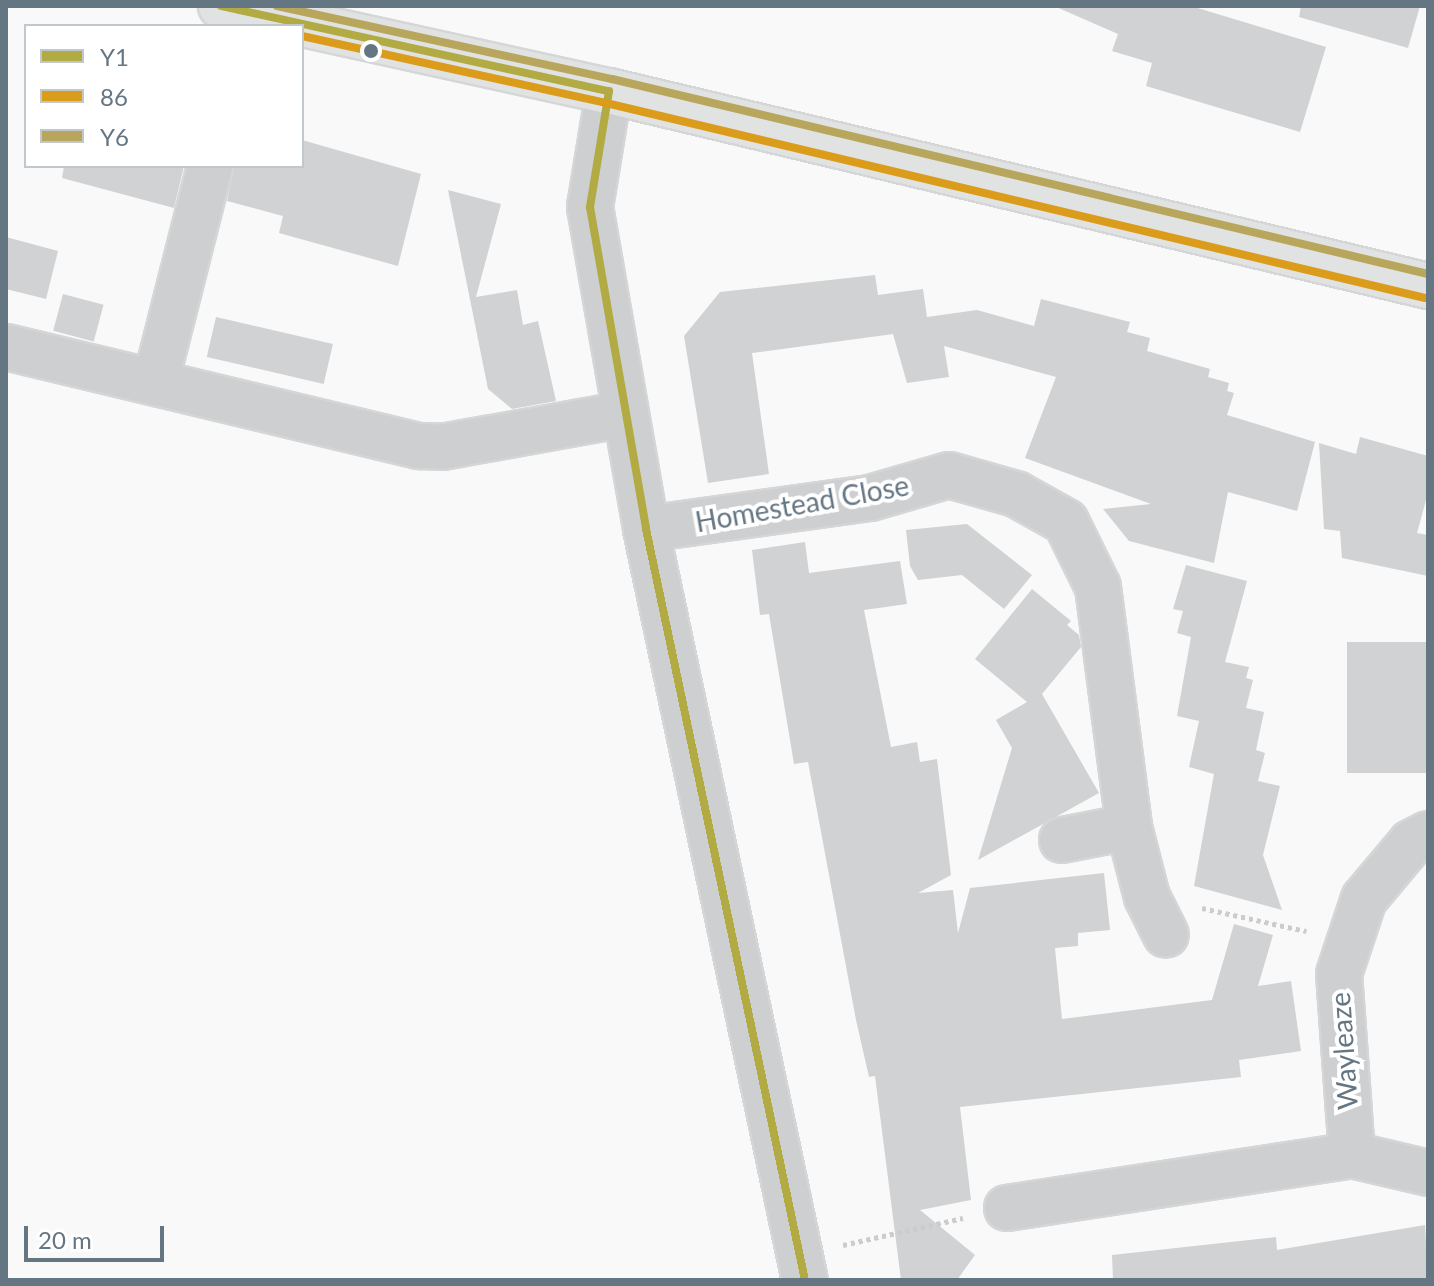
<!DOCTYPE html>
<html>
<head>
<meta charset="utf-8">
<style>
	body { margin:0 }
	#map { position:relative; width:1434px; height:1286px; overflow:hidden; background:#f9f9f9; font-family:Lato,sans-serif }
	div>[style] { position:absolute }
	.building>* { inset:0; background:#d0d2d3; transform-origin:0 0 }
	.path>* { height:5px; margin-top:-2.5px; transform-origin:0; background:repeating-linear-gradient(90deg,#cbcccd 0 4px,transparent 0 8px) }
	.roads { filter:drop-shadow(2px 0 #d5d6d7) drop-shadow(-2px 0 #d5d6d7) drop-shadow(0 2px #d5d6d7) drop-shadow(0 -2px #d5d6d7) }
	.minor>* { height:44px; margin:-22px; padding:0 22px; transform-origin:22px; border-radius:22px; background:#cecfd0 }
	.major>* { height:44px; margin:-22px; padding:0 22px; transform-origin:22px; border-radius:22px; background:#e1e2e2 }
	.bus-1>* { height:8px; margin:-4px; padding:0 4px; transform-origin:4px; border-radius:4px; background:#b2aa42 }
	.bus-2>* { height:8px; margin:-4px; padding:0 4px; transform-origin:4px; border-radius:4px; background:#da9c1a }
	.bus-3>* { height:8px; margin:-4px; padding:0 4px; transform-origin:4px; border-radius:4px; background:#b8a65d }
	.dots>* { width:22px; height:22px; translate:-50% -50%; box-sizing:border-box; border:4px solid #fff; border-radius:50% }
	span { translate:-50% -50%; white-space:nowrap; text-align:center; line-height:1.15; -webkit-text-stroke:8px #fff; paint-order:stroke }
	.street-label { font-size:28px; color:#657683 }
	.frame { position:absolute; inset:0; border:8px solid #657683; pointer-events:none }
	.legend { position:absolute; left:24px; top:24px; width:280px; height:144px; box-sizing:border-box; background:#fff; border:2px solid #c1c8cd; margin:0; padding:10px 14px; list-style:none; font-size:24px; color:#657683 }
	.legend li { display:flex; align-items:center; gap:16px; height:40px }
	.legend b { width:40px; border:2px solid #c1c8cd }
	.scale { position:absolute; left:24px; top:1226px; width:140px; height:36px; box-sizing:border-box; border:4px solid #657683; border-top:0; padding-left:10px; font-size:24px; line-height:28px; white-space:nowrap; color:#657683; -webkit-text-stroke:6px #fff; paint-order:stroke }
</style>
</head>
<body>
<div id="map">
	<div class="building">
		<i style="clip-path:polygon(1054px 6px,1191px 6px,1326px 47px,1300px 132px,1146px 86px,1152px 63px,1112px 51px,1118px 34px)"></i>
		<i style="clip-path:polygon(1301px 6px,1420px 6px,1408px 48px,1299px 17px)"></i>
		<i style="clip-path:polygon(302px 140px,421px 174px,398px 266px,279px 233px,283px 216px,227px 201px,234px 166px,302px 166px)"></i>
		<i style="clip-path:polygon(64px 166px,184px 166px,174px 208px,62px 178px)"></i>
		<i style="clip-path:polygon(448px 190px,501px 204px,476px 297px,517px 290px,523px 325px,538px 321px,556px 401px,512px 409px,488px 389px)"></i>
		<i style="clip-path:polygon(6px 237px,58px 251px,46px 299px,6px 289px)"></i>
		<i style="clip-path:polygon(875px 275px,878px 295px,923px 289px,927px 317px,977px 310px,1034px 326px,1041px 299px,1130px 322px,1127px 332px,1150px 338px,1147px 351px,1210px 369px,1208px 377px,1229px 383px,1227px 391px,1234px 393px,1227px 415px,1315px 442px,1297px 511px,1228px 492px,1214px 563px,1129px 541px,1103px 509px,1151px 504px,1025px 458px,1056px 377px,944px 346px,949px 377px,907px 383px,893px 334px,752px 353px,769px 474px,708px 483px,684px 336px,720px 292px)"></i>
		<i style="left:63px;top:294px;width:42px;height:38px;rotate:15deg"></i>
		<i style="left:216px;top:317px;width:120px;height:41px;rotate:13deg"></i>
		<i style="clip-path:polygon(1360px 437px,1428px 456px,1428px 493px,1417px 533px,1428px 535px,1428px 576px,1342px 558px,1340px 531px,1324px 529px,1319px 443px,1356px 454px)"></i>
		<i style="clip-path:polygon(967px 524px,1032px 575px,1004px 609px,962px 575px,918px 580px,910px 566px,906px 530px)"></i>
		<i style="clip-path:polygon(805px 542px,809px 573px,900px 561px,907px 604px,864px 610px,891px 747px,917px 742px,920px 762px,937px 759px,951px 875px,918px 893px,953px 890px,958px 933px,970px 888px,1104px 873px,1110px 930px,1078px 933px,1078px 946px,1055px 948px,1062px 1019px,1212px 1000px,1234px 924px,1273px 935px,1258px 986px,1291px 981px,1301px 1051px,1239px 1060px,1241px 1077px,960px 1107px,971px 1200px,920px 1210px,975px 1255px,957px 1280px,901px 1280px,875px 1076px,869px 1077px,856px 1020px,808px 762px,794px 764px,769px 614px,760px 615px,752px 550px)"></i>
		<i style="clip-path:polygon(1186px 565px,1247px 581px,1225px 662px,1249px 667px,1246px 678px,1253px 680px,1246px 708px,1264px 712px,1256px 750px,1265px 753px,1258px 781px,1280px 786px,1263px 855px,1282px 910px,1194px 886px,1214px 774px,1189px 767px,1199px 721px,1177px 716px,1191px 637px,1177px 633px,1183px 611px,1173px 609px)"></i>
		<i style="clip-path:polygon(1032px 589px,1071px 621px,1067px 625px,1079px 635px,1081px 647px,1042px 694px,1099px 793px,978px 860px,1012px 748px,996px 720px,1027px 702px,975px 659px)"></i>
		<i style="left:1428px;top:642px;width:131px;height:81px;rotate:90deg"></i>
		<i style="clip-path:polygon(1425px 1225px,1428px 1280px,1113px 1280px,1112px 1255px,1276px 1237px,1277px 1250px)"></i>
	</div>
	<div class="path">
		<i style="left:1202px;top:908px;width:107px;rotate:12.5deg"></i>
		<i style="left:843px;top:1245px;width:123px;rotate:-12.7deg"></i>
	</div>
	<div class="roads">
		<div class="minor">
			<i style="left:609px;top:91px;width:118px;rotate:99.3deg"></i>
			<i style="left:590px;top:207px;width:327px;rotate:80.1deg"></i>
			<i style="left:646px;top:529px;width:768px;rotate:78.05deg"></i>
			<i style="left:6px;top:347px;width:425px;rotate:13.5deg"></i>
			<i style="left:419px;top:446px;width:23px;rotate:2deg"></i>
			<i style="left:442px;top:447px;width:187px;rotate:-10.2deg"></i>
			<i style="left:156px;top:380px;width:221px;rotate:-75.8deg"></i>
			<i style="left:646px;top:529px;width:226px;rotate:-7.9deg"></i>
			<i style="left:870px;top:498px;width:82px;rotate:-16.2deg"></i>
			<i style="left:949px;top:475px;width:70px;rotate:15.8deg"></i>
			<i style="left:1016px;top:494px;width:57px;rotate:29.2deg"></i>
			<i style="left:1066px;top:522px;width:72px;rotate:63.8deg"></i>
			<i style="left:1098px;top:587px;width:242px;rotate:82.6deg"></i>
			<i style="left:1129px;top:827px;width:72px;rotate:75.6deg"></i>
			<i style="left:1147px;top:897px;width:42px;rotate:63.4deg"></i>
			<i style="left:1062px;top:840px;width:68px;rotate:-11deg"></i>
			<i style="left:1352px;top:1155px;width:181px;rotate:-94.1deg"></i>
			<i style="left:1339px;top:974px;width:79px;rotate:-71.6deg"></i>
			<i style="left:1364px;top:899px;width:73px;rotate:-50deg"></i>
			<i style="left:1411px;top:843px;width:19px;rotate:-28deg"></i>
			<i style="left:1007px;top:1208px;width:349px;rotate:-8.7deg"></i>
			<i style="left:1352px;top:1155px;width:78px;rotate:13.3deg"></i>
		</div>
		<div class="major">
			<i style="left:221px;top:6px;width:397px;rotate:12.4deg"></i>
			<i style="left:609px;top:91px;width:842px;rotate:13.39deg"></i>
		</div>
	</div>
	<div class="bus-1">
		<i style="left:221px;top:6px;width:397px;rotate:12.4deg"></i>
		<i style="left:609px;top:91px;width:118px;rotate:99.3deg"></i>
		<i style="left:590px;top:207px;width:327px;rotate:80.1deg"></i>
		<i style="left:646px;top:529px;width:768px;rotate:78.05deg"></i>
	</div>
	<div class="bus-2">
		<i style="left:302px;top:36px;width:311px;rotate:12.4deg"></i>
		<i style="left:606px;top:103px;width:842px;rotate:13.39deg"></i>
	</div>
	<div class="bus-3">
		<i style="left:277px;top:6px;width:343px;rotate:12.3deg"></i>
		<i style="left:612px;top:79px;width:839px;rotate:13.44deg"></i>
	</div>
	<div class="dots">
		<i style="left:371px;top:51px;background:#657683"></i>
	</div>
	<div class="street-label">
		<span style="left:802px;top:503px;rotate:-10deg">Homestead Close</span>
		<span style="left:1343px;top:1051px;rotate:-94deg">Wayleaze</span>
	</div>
	<div class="frame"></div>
	<ul class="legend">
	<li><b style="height:10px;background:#b2aa42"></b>Y1</li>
	<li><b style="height:10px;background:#da9c1a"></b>86</li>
	<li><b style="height:10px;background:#b8a65d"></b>Y6</li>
	</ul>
	<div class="scale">20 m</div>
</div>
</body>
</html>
